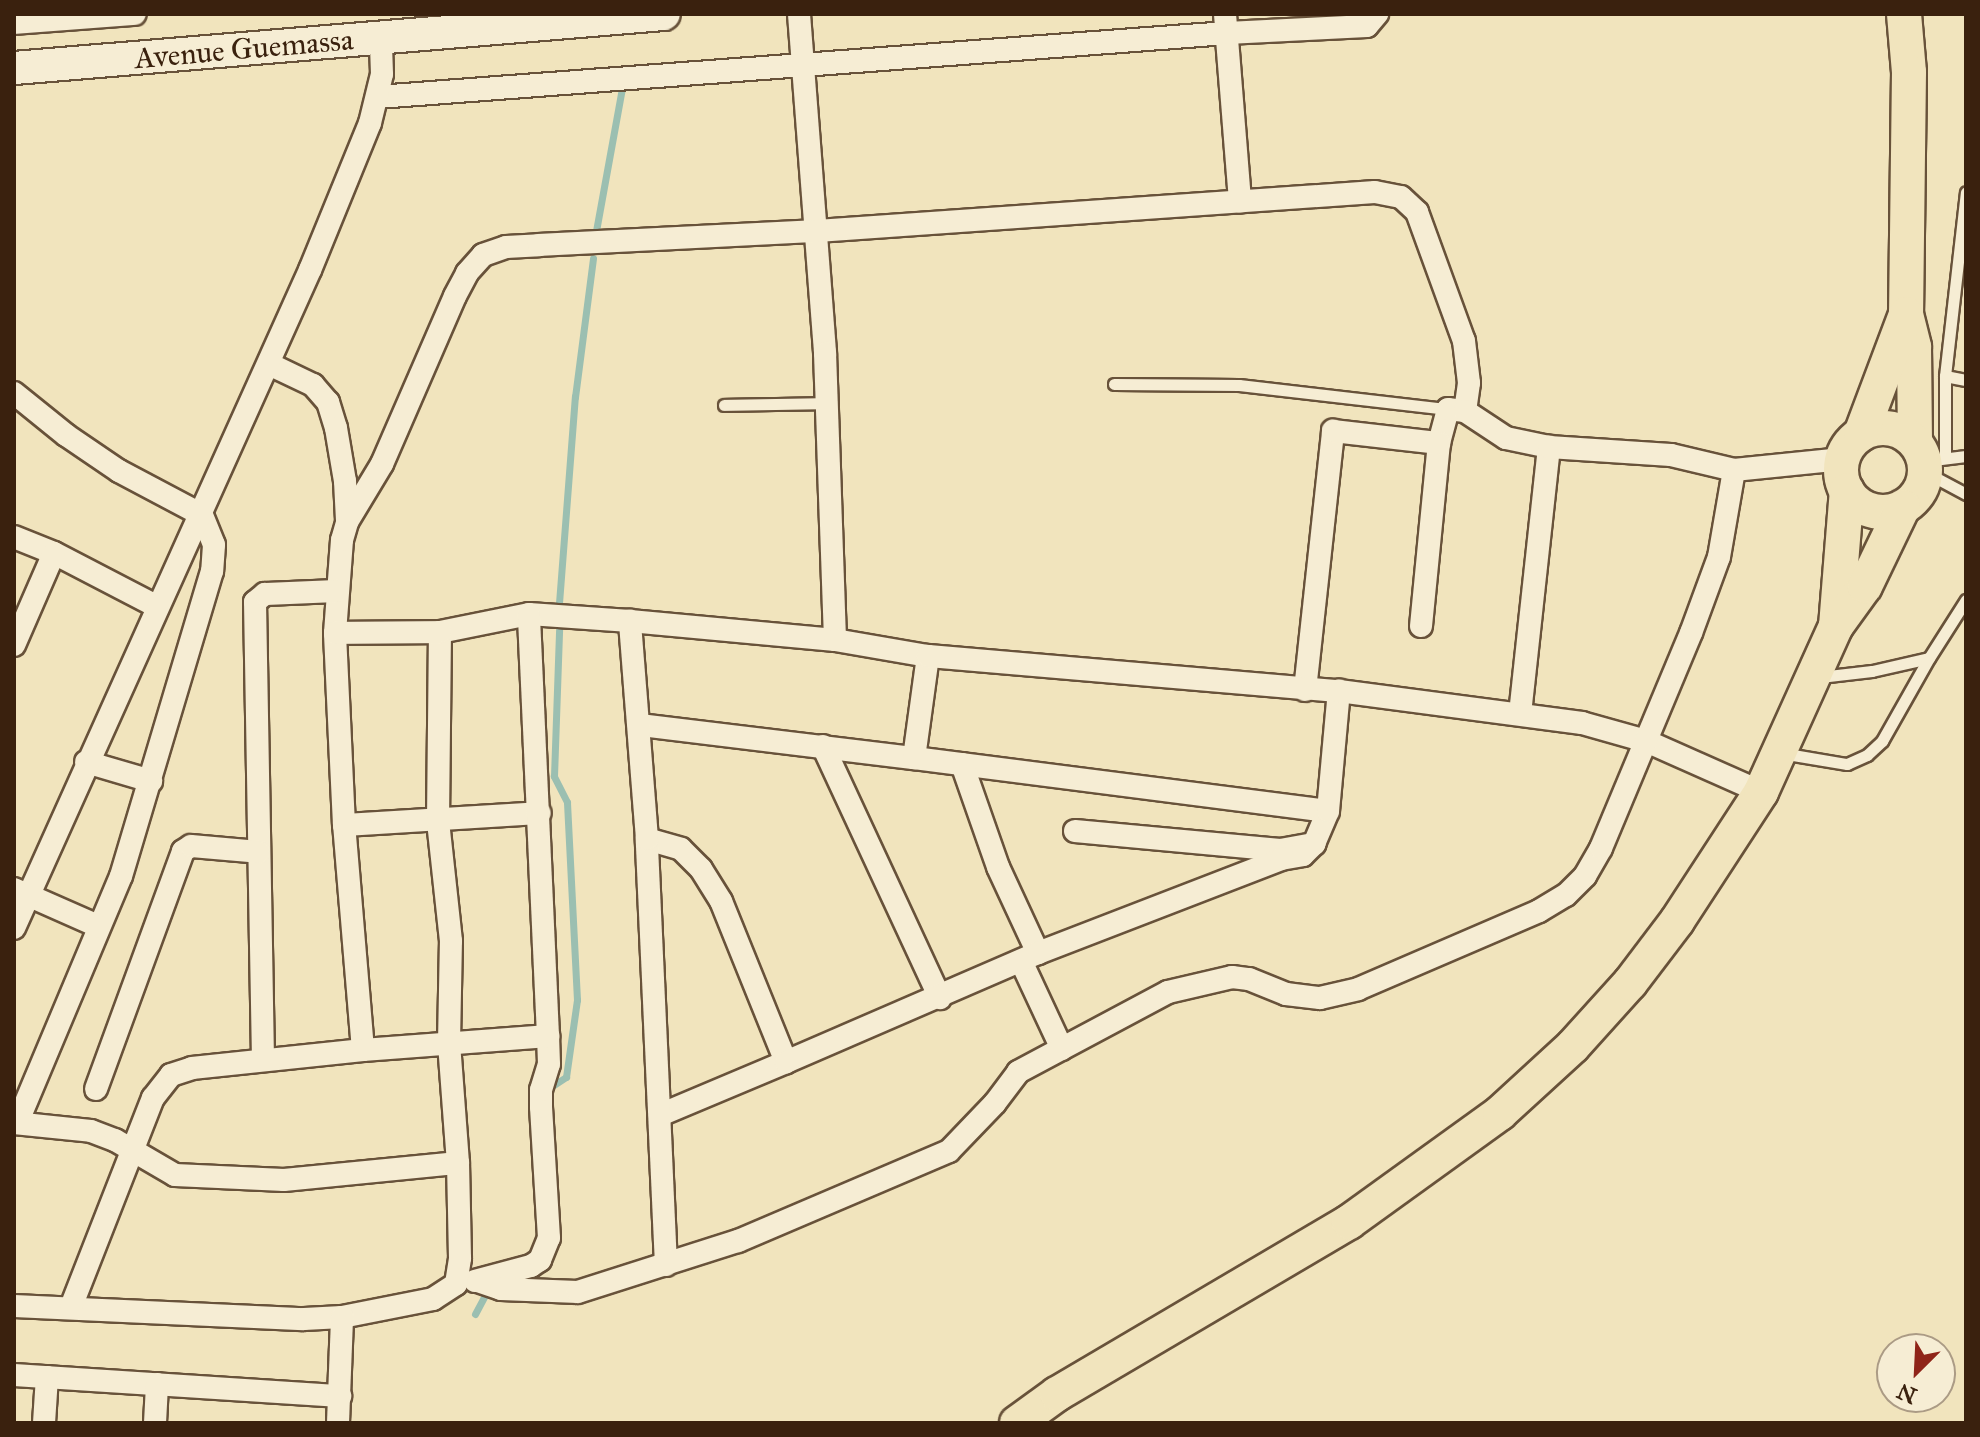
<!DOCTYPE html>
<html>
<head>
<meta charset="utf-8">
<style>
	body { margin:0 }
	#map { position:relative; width:1980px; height:1437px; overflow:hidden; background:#f1e4bd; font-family:"IM FELL Great Primer",serif }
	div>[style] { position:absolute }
	.stream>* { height:7px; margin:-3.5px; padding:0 3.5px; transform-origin:3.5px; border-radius:3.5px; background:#9bbfb1 }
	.roads { filter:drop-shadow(2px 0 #68523a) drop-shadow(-2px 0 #68523a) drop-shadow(0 2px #68523a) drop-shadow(0 -2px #68523a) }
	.service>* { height:11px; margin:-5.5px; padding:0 5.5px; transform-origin:5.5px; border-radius:5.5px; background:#f6edd4 }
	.minor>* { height:22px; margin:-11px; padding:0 11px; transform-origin:11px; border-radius:11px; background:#f6edd4 }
	.secondary>* { height:32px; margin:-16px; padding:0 16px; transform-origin:16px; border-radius:16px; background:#f6edd4 }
	.primary>* { height:34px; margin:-17px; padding:0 17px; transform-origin:17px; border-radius:17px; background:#f1e4bd }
	.primary>.ring { margin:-17px; padding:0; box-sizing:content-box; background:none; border:34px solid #f1e4bd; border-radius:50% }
	span { translate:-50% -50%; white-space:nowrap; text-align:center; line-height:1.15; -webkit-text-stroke:6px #f6edd4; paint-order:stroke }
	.street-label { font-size:30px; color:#3a210e }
	.frame { position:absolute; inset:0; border:16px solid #3a210e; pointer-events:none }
	.north { position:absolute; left:1876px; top:1333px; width:80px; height:80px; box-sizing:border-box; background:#f6edd4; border:2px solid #ab9b85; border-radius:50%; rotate:204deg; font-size:22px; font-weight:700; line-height:32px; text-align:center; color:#3a210e }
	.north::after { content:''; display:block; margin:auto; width:28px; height:36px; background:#8f2418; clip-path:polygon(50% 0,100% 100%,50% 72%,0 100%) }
</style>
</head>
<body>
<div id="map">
	<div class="stream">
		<i style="left:596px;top:231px;width:150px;rotate:-79.7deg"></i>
		<i style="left:559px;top:603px;width:207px;rotate:-85.6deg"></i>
		<i style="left:575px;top:397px;width:140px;rotate:-82.6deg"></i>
		<i style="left:546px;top:1090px;width:24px;rotate:-33deg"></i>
		<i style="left:566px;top:1077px;width:78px;rotate:-81.9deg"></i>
		<i style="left:577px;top:1000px;width:198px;rotate:-92.9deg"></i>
		<i style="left:567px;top:802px;width:29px;rotate:-117deg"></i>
		<i style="left:554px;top:776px;width:146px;rotate:-88deg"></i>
		<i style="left:475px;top:1314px;width:27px;rotate:-62deg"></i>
	</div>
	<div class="roads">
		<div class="service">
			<i style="left:1945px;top:376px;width:21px;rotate:11deg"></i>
			<i style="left:1114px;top:384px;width:125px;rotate:0.5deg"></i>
			<i style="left:1239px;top:385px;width:210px;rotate:6.6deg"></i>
			<i style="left:724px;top:405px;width:103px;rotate:-1.1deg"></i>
			<i style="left:1945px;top:458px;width:82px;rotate:-90deg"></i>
			<i style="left:1945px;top:376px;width:185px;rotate:-83.5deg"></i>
			<i style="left:1925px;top:461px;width:41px;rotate:-7deg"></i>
			<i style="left:1925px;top:472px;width:47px;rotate:28.2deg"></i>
			<i style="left:1820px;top:677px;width:52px;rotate:-6.6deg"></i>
			<i style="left:1872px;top:671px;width:58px;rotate:-12.8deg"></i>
			<i style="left:1929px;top:658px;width:69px;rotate:-57.5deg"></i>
			<i style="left:1781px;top:753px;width:67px;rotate:9.5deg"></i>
			<i style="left:1847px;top:764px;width:22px;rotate:-24deg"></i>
			<i style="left:1867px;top:755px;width:21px;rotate:-43deg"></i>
			<i style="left:1882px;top:741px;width:95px;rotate:-60.5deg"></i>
		</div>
		<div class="minor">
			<i style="left:799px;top:14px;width:340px;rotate:85.6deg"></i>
			<i style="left:825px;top:353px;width:287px;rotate:88deg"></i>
			<i style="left:1225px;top:14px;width:188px;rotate:85.4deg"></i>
			<i style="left:14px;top:23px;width:121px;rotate:-4.3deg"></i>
			<i style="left:378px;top:97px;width:851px;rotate:-4.31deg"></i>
			<i style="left:1227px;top:33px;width:140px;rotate:-2.9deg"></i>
			<i style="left:1367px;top:26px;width:16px;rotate:-50deg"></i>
			<i style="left:269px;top:364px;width:49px;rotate:25.5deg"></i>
			<i style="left:313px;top:385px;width:23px;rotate:49deg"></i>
			<i style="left:328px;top:402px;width:27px;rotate:73deg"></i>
			<i style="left:336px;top:428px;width:54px;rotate:80.4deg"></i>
			<i style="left:345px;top:481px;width:40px;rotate:87.1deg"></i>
			<i style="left:14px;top:393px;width:67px;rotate:38.9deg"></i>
			<i style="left:66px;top:435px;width:64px;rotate:34.2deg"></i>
			<i style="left:119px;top:471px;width:94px;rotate:27.9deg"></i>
			<i style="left:202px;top:515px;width:32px;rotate:68deg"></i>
			<i style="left:214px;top:545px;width:26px;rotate:94deg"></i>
			<i style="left:212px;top:571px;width:318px;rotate:106.6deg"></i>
			<i style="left:121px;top:876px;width:268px;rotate:112.8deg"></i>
			<i style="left:14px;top:537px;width:43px;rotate:21.8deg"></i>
			<i style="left:54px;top:553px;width:115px;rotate:27.5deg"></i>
			<i style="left:1421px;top:626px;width:184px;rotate:-84.4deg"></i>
			<i style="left:1439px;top:443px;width:35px;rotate:-75deg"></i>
			<i style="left:1448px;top:409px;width:17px;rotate:7deg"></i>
			<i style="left:440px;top:632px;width:91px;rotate:-11.4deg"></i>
			<i style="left:529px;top:614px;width:101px;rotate:4deg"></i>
			<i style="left:14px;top:645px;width:100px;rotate:-66.5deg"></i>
			<i style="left:1305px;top:690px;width:261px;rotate:-83.8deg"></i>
			<i style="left:1333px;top:431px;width:107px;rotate:6.5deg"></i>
			<i style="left:1520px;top:714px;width:269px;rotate:-83.8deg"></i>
			<i style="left:640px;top:725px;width:276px;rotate:6.9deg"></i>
			<i style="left:914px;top:758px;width:103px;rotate:-82.2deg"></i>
			<i style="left:823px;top:746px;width:278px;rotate:65.1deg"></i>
			<i style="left:914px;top:758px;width:417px;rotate:7.3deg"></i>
			<i style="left:86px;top:762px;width:68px;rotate:16.3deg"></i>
			<i style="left:962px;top:764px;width:109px;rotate:70.7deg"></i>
			<i style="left:998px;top:867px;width:95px;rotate:65.1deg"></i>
			<i style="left:344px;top:825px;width:196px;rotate:-3.5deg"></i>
			<i style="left:1075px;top:831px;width:206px;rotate:5.3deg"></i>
			<i style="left:1280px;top:850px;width:35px;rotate:-10deg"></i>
			<i style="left:1314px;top:844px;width:36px;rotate:-67deg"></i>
			<i style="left:1328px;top:811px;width:121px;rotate:-84.8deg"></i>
			<i style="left:647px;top:839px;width:35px;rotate:16deg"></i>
			<i style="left:681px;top:849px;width:28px;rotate:45deg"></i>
			<i style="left:701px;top:869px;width:38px;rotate:58deg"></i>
			<i style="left:721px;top:901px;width:174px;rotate:68deg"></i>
			<i style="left:786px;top:1062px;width:137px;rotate:157.2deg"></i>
			<i style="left:14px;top:889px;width:92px;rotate:23.8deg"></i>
			<i style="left:14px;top:928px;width:722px;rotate:-65.78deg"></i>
			<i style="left:310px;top:270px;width:159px;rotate:-67.8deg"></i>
			<i style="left:370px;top:123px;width:50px;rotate:-76.2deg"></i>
			<i style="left:382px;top:74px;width:35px;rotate:-92deg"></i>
			<i style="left:1021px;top:961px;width:97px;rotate:65deg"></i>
			<i style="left:363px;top:1050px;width:226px;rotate:-94.8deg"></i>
			<i style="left:344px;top:825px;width:192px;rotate:-92.7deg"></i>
			<i style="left:335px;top:633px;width:93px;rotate:-85.7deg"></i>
			<i style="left:342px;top:540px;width:19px;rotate:-74deg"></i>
			<i style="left:347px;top:522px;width:68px;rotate:-58.9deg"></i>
			<i style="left:382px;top:464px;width:183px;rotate:-66.5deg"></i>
			<i style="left:455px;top:296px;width:26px;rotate:-62deg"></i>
			<i style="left:467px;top:273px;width:24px;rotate:-48deg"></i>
			<i style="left:483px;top:255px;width:24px;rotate:-19deg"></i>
			<i style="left:506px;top:247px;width:33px;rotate:-3deg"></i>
			<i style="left:539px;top:245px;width:278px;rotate:-2.9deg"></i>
			<i style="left:817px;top:231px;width:559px;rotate:-4deg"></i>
			<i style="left:1375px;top:192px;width:26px;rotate:11deg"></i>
			<i style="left:1401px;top:197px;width:22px;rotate:43deg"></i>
			<i style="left:1417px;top:212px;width:137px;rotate:70deg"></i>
			<i style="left:1464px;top:341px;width:42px;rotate:83.2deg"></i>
			<i style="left:1469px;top:383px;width:28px;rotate:98deg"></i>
			<i style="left:1465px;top:411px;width:49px;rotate:33.4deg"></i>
			<i style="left:1506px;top:438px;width:44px;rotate:11.8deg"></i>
			<i style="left:1549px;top:447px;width:122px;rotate:3.8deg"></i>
			<i style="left:1671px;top:455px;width:65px;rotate:13.4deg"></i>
			<i style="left:1734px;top:470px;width:109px;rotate:-5.8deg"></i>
			<i style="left:263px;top:1060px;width:458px;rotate:-91deg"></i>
			<i style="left:255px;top:602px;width:13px;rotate:-39deg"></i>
			<i style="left:265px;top:594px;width:72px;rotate:-2.4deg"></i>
			<i style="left:786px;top:1062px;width:275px;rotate:-23.4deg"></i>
			<i style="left:1038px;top:953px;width:261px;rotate:-21.1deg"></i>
			<i style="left:1281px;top:859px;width:22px;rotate:-10deg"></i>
			<i style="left:1303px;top:855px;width:16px;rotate:-45deg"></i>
			<i style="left:96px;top:1089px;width:253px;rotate:-69.9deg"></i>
			<i style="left:183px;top:851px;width:9px;rotate:-32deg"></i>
			<i style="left:191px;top:846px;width:68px;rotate:5deg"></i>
			<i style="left:14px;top:1123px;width:77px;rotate:5.9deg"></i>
			<i style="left:91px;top:1131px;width:26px;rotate:21deg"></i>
			<i style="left:115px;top:1140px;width:69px;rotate:30.3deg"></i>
			<i style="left:175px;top:1175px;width:109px;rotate:2.6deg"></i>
			<i style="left:284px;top:1180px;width:175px;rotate:-5.6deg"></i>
			<i style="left:666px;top:1265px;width:426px;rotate:-92.6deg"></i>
			<i style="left:647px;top:839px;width:219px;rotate:-94.5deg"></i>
			<i style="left:630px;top:621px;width:206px;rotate:5.3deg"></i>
			<i style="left:835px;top:640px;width:94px;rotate:9.8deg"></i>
			<i style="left:928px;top:656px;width:412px;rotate:4.9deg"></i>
			<i style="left:1339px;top:691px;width:245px;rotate:7.5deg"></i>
			<i style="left:1582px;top:723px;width:66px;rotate:15.7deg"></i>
			<i style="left:1646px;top:741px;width:126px;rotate:23.9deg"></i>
			<i style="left:475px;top:1281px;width:58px;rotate:-15deg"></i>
			<i style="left:531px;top:1266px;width:11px;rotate:-34deg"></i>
			<i style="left:540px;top:1260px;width:24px;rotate:-68deg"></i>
			<i style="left:549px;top:1238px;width:131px;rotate:-93.5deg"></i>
			<i style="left:541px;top:1107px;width:17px;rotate:-90deg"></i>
			<i style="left:541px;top:1090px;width:27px;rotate:-73deg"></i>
			<i style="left:549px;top:1064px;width:28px;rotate:-92deg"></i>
			<i style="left:548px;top:1036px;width:422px;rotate:-92.6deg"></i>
			<i style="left:478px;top:1281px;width:24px;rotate:19deg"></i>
			<i style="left:501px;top:1289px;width:77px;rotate:2.2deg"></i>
			<i style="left:578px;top:1292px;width:168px;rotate:-17.7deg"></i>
			<i style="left:738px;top:1241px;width:229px;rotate:-23.1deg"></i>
			<i style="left:949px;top:1151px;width:66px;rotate:-46.2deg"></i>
			<i style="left:995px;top:1103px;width:39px;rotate:-53deg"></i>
			<i style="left:1018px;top:1072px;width:170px;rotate:-28.1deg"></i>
			<i style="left:1168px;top:992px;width:66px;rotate:-13.2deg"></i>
			<i style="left:1232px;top:977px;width:17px;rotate:7deg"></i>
			<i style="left:1249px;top:979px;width:40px;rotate:22deg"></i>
			<i style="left:1286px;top:994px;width:34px;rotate:7deg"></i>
			<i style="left:1320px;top:998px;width:39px;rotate:-13deg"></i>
			<i style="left:1358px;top:989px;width:197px;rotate:-23.3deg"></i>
			<i style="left:1539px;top:911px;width:31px;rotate:-31deg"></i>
			<i style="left:1566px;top:895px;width:27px;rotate:-45deg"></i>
			<i style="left:1585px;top:876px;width:32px;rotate:-60deg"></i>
			<i style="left:1601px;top:848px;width:233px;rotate:-67.3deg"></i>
			<i style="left:1691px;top:633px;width:81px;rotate:-69.8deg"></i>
			<i style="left:1719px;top:557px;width:88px;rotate:-80.2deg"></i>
			<i style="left:14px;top:1306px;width:290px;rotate:2.6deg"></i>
			<i style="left:304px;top:1319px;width:38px;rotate:-3deg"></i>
			<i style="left:342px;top:1317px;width:93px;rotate:-11.2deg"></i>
			<i style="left:433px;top:1299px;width:27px;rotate:-33deg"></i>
			<i style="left:456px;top:1284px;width:26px;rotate:-81deg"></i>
			<i style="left:460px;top:1258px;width:95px;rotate:-91.2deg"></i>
			<i style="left:458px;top:1163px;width:120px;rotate:-94.3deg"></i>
			<i style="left:449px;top:1043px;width:102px;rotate:-88.9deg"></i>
			<i style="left:451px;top:941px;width:121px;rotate:-96.2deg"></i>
			<i style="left:438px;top:821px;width:189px;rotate:-89.4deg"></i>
			<i style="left:440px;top:632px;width:105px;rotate:179.5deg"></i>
			<i style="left:71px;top:1307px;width:225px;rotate:-68.6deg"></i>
			<i style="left:153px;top:1098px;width:29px;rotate:-52deg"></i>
			<i style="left:171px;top:1075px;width:22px;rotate:-18deg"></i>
			<i style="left:192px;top:1068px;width:172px;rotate:-6deg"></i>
			<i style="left:363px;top:1050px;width:186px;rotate:-4.3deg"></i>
			<i style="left:14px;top:1375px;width:327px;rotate:3.7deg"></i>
			<i style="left:44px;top:1423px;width:46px;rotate:-86.3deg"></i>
			<i style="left:155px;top:1423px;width:39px;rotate:-87deg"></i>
			<i style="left:338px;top:1423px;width:106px;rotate:-87.8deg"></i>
		</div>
		<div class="secondary">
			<i style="left:14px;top:68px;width:652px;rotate:-4.75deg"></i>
		</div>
		<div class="primary">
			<i style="left:1904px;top:14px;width:58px;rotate:85.1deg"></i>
			<i style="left:1909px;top:72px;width:242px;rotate:90.7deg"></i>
			<i style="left:1906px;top:314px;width:34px;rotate:76deg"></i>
			<i style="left:1914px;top:347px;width:95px;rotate:89.4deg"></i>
			<i class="ring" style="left:1841px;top:428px;width:50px;height:50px"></i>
			<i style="left:1861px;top:434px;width:128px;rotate:-69.4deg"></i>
			<i style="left:1836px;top:626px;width:136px;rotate:-85.4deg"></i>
			<i style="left:1017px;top:1423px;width:49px;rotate:-35.9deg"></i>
			<i style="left:1057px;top:1394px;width:339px;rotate:-30.5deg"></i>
			<i style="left:1349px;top:1222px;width:186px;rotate:-35.8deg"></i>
			<i style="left:1500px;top:1113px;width:99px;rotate:-42.5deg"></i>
			<i style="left:1573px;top:1046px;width:85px;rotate:-47.9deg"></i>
			<i style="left:1630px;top:983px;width:78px;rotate:-52.8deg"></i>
			<i style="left:1677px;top:921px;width:154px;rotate:-56.9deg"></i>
			<i style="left:1761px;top:792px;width:182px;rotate:-65.7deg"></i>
			<i style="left:1836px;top:626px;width:49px;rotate:-54.1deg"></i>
			<i style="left:1865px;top:586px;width:88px;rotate:-64.3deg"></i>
		</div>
	</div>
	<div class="street-label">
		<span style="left:244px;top:49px;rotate:-5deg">Avenue Guemassa</span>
	</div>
	<div class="frame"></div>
	<div class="north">N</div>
</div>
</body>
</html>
